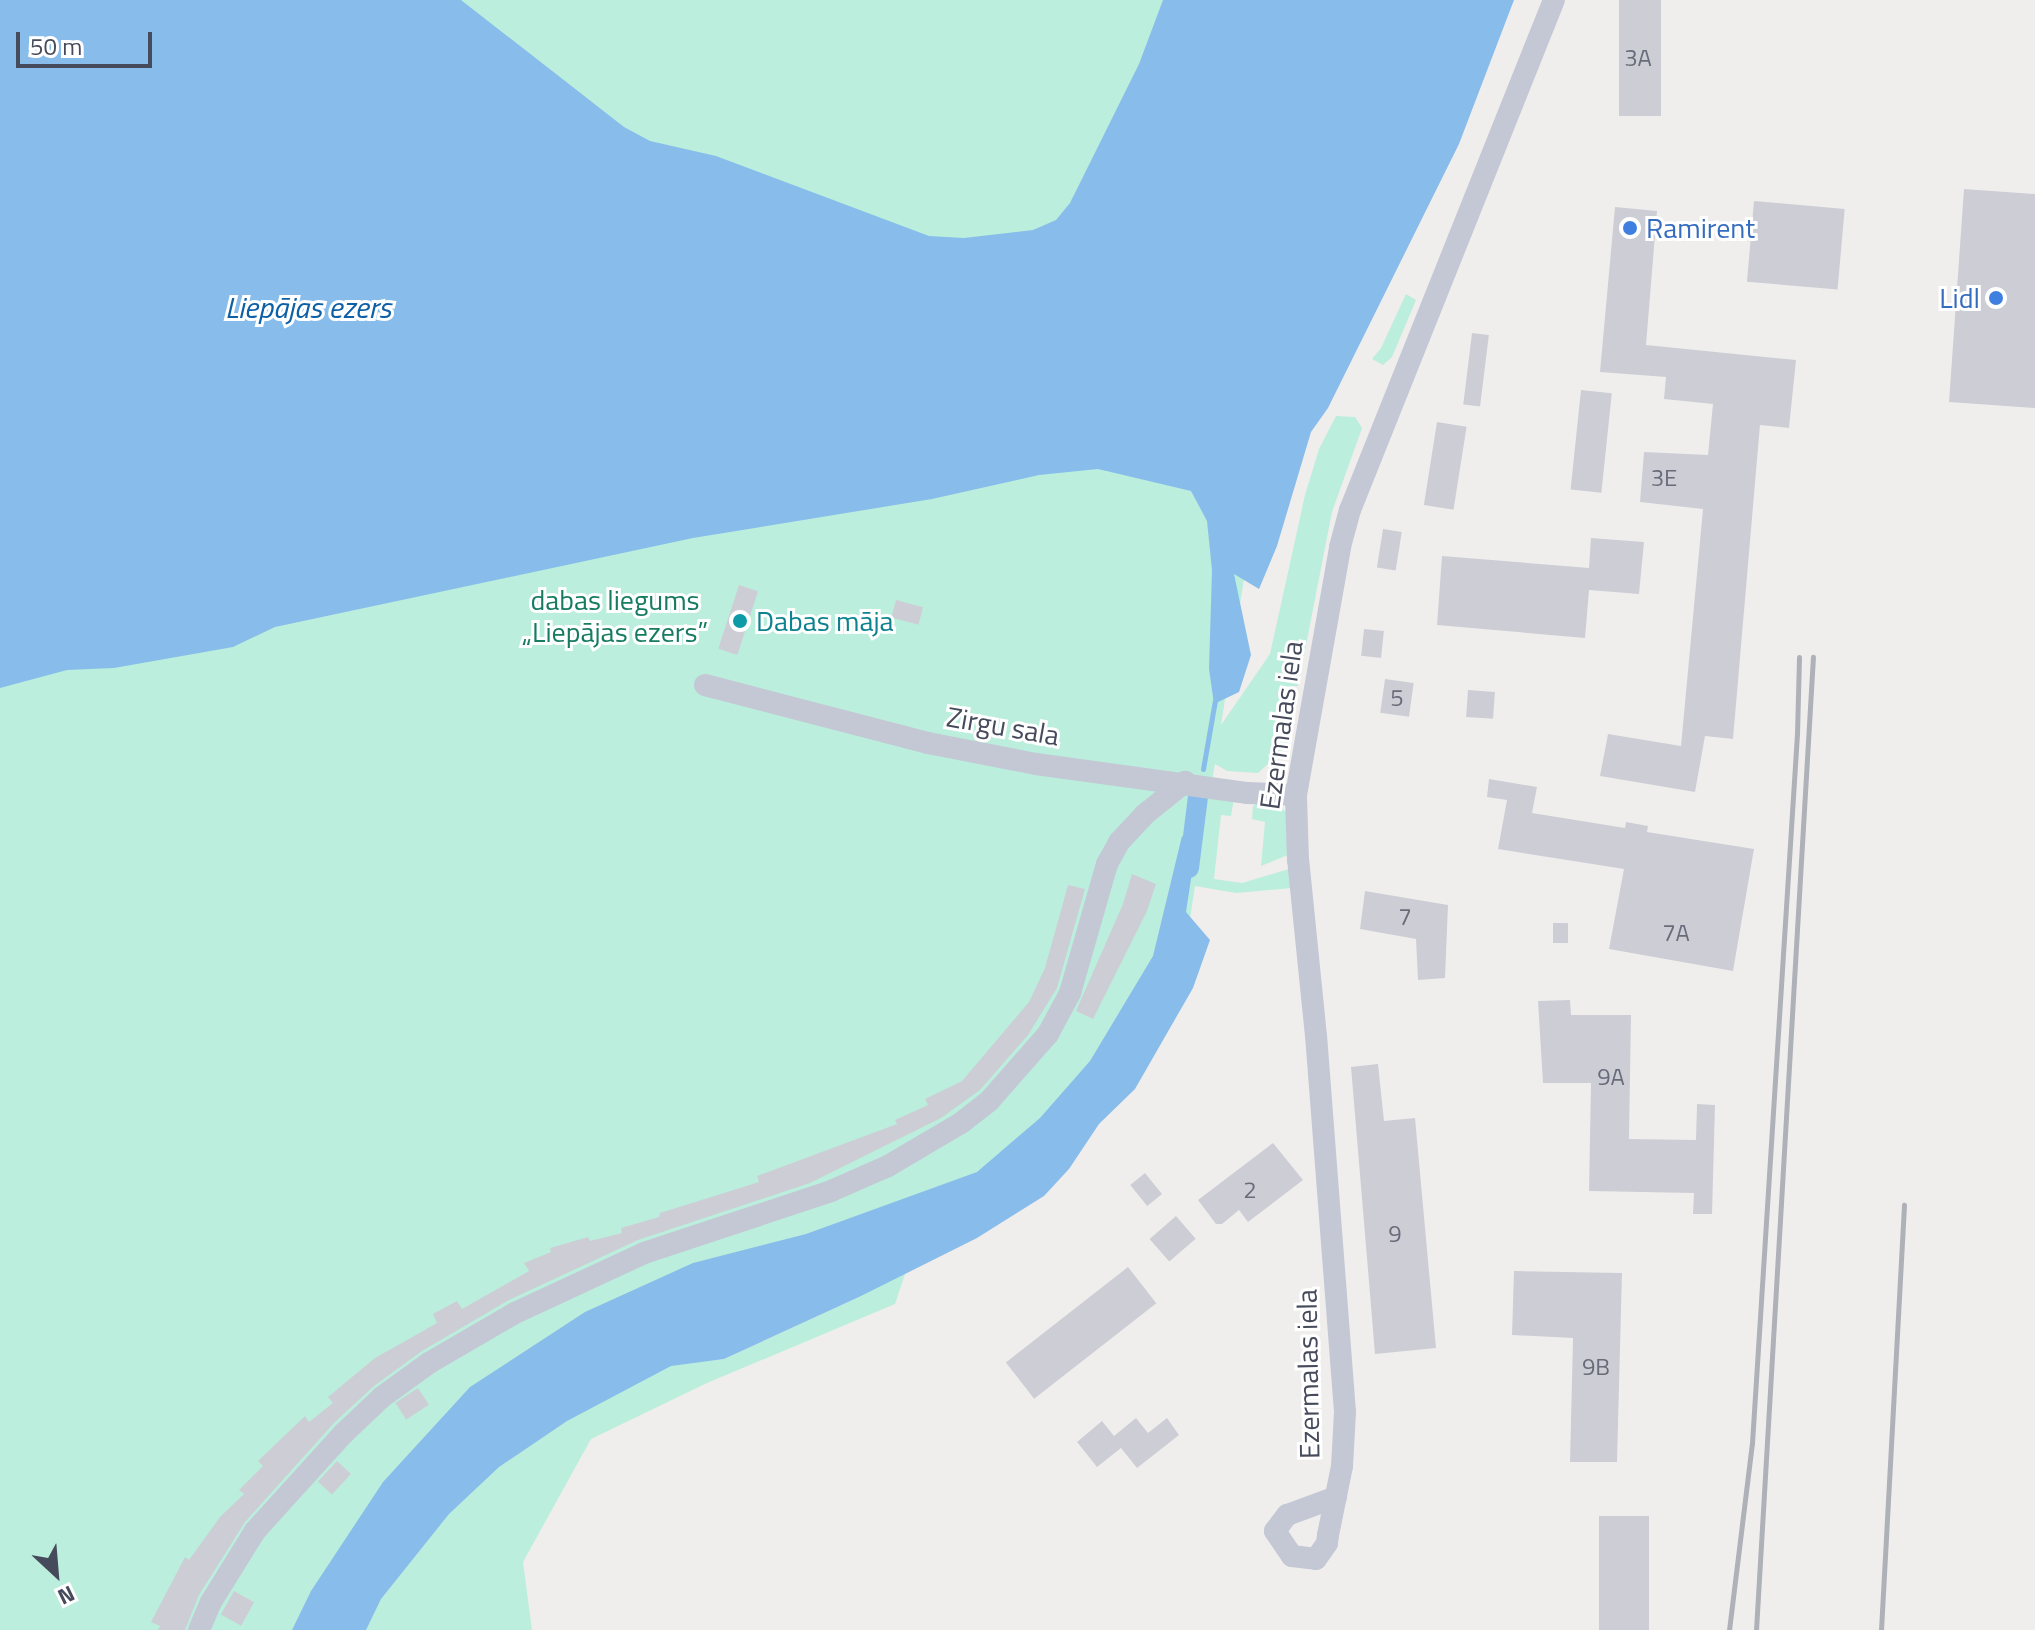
<!DOCTYPE html>
<html>
<head>
<meta charset="utf-8">
<style>
	body { margin:0 }
	#map { position:relative; width:2035px; height:1630px; overflow:hidden; background:#f0eeed; font-family:"Titillium Web",sans-serif }
	div>[style] { position:absolute }
	.green>* { inset:0; background:#bbeedc }
	.water>* { inset:0; background:#88bdeb }
	.stream>* { height:5px; margin:-2.5px; padding:0 2.5px; transform-origin:2.5px; border-radius:2.5px; background:#88bdeb }
	.canal>* { height:20px; margin:-10px; padding:0 10px; transform-origin:10px; border-radius:10px; background:#88bdeb }
	.building>* { inset:0; background:#cdced5; transform-origin:0 0 }
	.minor>* { height:22px; margin:-11px; padding:0 11px; transform-origin:11px; border-radius:11px; background:#c4c8d5 }
	.rail>* { height:5px; margin:-2.5px; padding:0 2.5px; transform-origin:2.5px; border-radius:2.5px; background:#afb1b8 }
	.dots>* { width:22px; height:22px; translate:-50% -50%; box-sizing:border-box; border:4px solid #fff; border-radius:50% }
	span { translate:-50% -50%; white-space:nowrap; text-align:center; line-height:1.15; -webkit-text-stroke:6px #fff; paint-order:stroke }
	.number-label { font-size:24px; color:#686c7a }
	.number-label span { -webkit-text-stroke-width:0 }
	.shop-label { font-size:28px; color:#366cbe }
	.left { translate:0 -50%; text-align:left }
	.right { translate:-100% -50%; text-align:right }
	.park-label { font-size:28px; color:#177b62 }
	.culture-label { font-size:28px; color:#0d838f }
	.street-label { font-size:28px; color:#464b5b }
	.water-label { font-size:30px; color:#0d5fa6; font-style:italic }
	.north { position:absolute; left:16px; top:1534px; width:80px; height:80px; -webkit-text-stroke:6px #fff; paint-order:stroke; rotate:154deg; font-size:22px; font-weight:700; line-height:32px; text-align:center; color:#464b5b }
	.north::after { content:''; display:block; margin:auto; width:28px; height:36px; background:#464b5b; clip-path:polygon(50% 0,100% 100%,50% 72%,0 100%) }
	.scale { position:absolute; left:16px; top:32px; width:136px; height:36px; box-sizing:border-box; border:4px solid #464b5b; border-top:0; padding-left:10px; font-size:24px; line-height:28px; white-space:nowrap; color:#464b5b; -webkit-text-stroke:6px #fff; paint-order:stroke }
</style>
</head>
<body>
<div id="map">
	<div class="green">
		<i style="clip-path:polygon(0 0,1437px 0,1264px 452px,1221px 725px,1270px 654px,1305px 495px,1319px 449px,1336px 416px,1355px 417px,1362px 428px,1332px 512px,1298px 686px,1288px 686px,1287px 715px,1292px 716px,1288px 746px,1258px 773px,1227px 771px,1215px 764px,1210px 794px,1234px 798px,1231px 816px,1221px 815px,1214px 879px,1242px 883px,1289px 869px,1292px 888px,1236px 893px,1195px 886px,1186px 945px,1062px 1131px,707px 1361px,724px 1359px,859px 1297px,906px 1271px,895px 1304px,707px 1383px,591px 1439px,523px 1562px,532px 1630px,0 1630px)"></i>
		<i style="clip-path:polygon(1406px 294px,1416px 300px,1392px 357px,1383px 365px,1372px 359px,1381px 348px)"></i>
		<i style="clip-path:polygon(1259px 802px,1275px 803px,1286px 812px,1288px 855px,1261px 866px,1265px 822px,1252px 819px,1253px 806px)"></i>
	</div>
	<div class="water">
		<i style="clip-path:polygon(0 0,461px 0,624px 127px,650px 141px,716px 156px,929px 236px,964px 238px,1033px 230px,1056px 220px,1070px 203px,1139px 64px,1163px 0,1514px 0,1459px 144px,1328px 408px,1311px 432px,1277px 546px,1259px 589px,1234px 574px,1251px 655px,1239px 692px,1214px 704px,1209px 669px,1212px 570px,1207px 521px,1191px 491px,1098px 469px,1039px 475px,932px 499px,693px 538px,275px 627px,233px 647px,114px 668px,67px 670px,0 688px)"></i>
		<i style="clip-path:polygon(1182px 836px,1196px 846px,1186px 912px,1210px 940px,1193px 988px,1135px 1089px,1099px 1124px,1069px 1169px,1044px 1196px,977px 1238px,859px 1297px,724px 1359px,671px 1366px,567px 1421px,499px 1467px,449px 1514px,381px 1599px,366px 1630px,292px 1630px,311px 1591px,383px 1482px,470px 1387px,585px 1312px,693px 1263px,806px 1234px,977px 1172px,1040px 1118px,1090px 1061px,1153px 956px)"></i>
	</div>
	<div class="stream">
		<i style="left:1203px;top:769px;width:70px;rotate:-80.1deg"></i>
	</div>
	<div class="canal">
		<i style="left:1189px;top:868px;width:72px;rotate:-82.8deg"></i>
	</div>
	<div class="building">
		<i style="left:1619px;top:0;width:42px;height:116px"></i>
		<i style="clip-path:polygon(1964px 189px,2035px 194px,2035px 408px,1949px 402px)"></i>
		<i style="left:1754px;top:201px;width:91px;height:81px;rotate:5deg"></i>
		<i style="clip-path:polygon(1615px 207px,1657px 211px,1646px 345px,1796px 360px,1789px 428px,1760px 425px,1733px 739px,1705px 736px,1695px 792px,1600px 776px,1608px 734px,1681px 746px,1703px 509px,1640px 502px,1644px 452px,1708px 455px,1713px 404px,1664px 399px,1666px 377px,1600px 372px)"></i>
		<i style="left:1472px;top:333px;width:17px;height:72px;rotate:7deg"></i>
		<i style="left:1581px;top:390px;width:31px;height:100px;rotate:6deg"></i>
		<i style="left:1437px;top:422px;width:30px;height:84px;rotate:9deg"></i>
		<i style="left:1383px;top:529px;width:19px;height:39px;rotate:9deg"></i>
		<i style="clip-path:polygon(1591px 538px,1644px 542px,1639px 594px,1589px 590px,1585px 638px,1437px 625px,1442px 556px,1589px 568px)"></i>
		<i style="left:739px;top:585px;width:20px;height:67px;rotate:18deg"></i>
		<i style="left:896px;top:600px;width:28px;height:18px;rotate:15deg"></i>
		<i style="left:1364px;top:629px;width:20px;height:27px;rotate:6deg"></i>
		<i style="left:1385px;top:679px;width:29px;height:34px;rotate:8deg"></i>
		<i style="left:1468px;top:690px;width:27px;height:27px;rotate:4deg"></i>
		<i style="clip-path:polygon(1489px 779px,1537px 787px,1532px 813px,1625px 828px,1626px 822px,1648px 826px,1647px 832px,1754px 849px,1733px 971px,1609px 949px,1624px 869px,1498px 849px,1507px 800px,1487px 797px)"></i>
		<i style="clip-path:polygon(1132px 874px,1156px 884px,1147px 911px,1093px 1019px,1076px 1011px,1123px 904px)"></i>
		<i style="clip-path:polygon(1068px 885px,1085px 889px,1057px 988px,1028px 1035px,980px 1090px,941px 1118px,810px 1183px,638px 1240px,509px 1300px,422px 1351px,374px 1386px,334px 1423px,245px 1522px,199px 1595px,185px 1630px,158px 1630px,160px 1626px,151px 1622px,185px 1557px,189px 1560px,220px 1517px,244px 1494px,239px 1490px,263px 1466px,258px 1461px,305px 1416px,309px 1422px,333px 1403px,328px 1397px,375px 1358px,437px 1323px,433px 1314px,457px 1301px,462px 1309px,529px 1271px,524px 1263px,551px 1252px,550px 1248px,588px 1237px,590px 1241px,622px 1233px,621px 1228px,659px 1217px,660px 1213px,759px 1182px,757px 1176px,897px 1124px,895px 1120px,928px 1105px,925px 1099px,962px 1081px,1029px 1002px,1045px 968px)"></i>
		<i style="clip-path:polygon(1365px 891px,1448px 905px,1445px 978px,1418px 980px,1416px 939px,1360px 929px)"></i>
		<i style="left:1553px;top:923px;width:15px;height:20px"></i>
		<i style="clip-path:polygon(1570px 1000px,1571px 1015px,1631px 1015px,1629px 1139px,1696px 1140px,1697px 1104px,1715px 1105px,1712px 1214px,1693px 1214px,1694px 1193px,1589px 1191px,1591px 1083px,1543px 1083px,1538px 1001px)"></i>
		<i style="clip-path:polygon(1378px 1064px,1384px 1121px,1415px 1118px,1436px 1348px,1375px 1354px,1351px 1067px)"></i>
		<i style="clip-path:polygon(1273px 1143px,1303px 1180px,1248px 1222px,1239px 1210px,1222px 1224px,1216px 1224px,1198px 1200px)"></i>
		<i style="left:1145px;top:1173px;width:27px;height:19px;rotate:51deg"></i>
		<i style="left:1176px;top:1216px;width:30px;height:35px;rotate:49deg"></i>
		<i style="left:1128px;top:1267px;width:46px;height:155px;rotate:52deg"></i>
		<i style="clip-path:polygon(1514px 1271px,1622px 1273px,1617px 1462px,1570px 1462px,1573px 1338px,1512px 1335px)"></i>
		<i style="left:418px;top:1388px;width:20px;height:27px;rotate:57deg"></i>
		<i style="clip-path:polygon(1136px 1418px,1148px 1433px,1167px 1418px,1179px 1435px,1137px 1468px,1121px 1448px,1097px 1467px,1077px 1442px,1102px 1421px,1114px 1436px)"></i>
		<i style="left:337px;top:1461px;width:19px;height:28px;rotate:43deg"></i>
		<i style="left:1599px;top:1516px;width:50px;height:114px"></i>
		<i style="left:234px;top:1591px;width:23px;height:27px;rotate:29deg"></i>
	</div>
	<div class="minor">
		<i style="left:705px;top:685px;width:230px;rotate:14.6deg"></i>
		<i style="left:928px;top:743px;width:110px;rotate:11deg"></i>
		<i style="left:1036px;top:764px;width:214px;rotate:7.8deg"></i>
		<i style="left:1248px;top:793px;width:48px;rotate:2.4deg"></i>
		<i style="left:1336px;top:1497px;width:52px;rotate:159.8deg"></i>
		<i style="left:1287px;top:1515px;width:20px;rotate:127deg"></i>
		<i style="left:1275px;top:1531px;width:30px;rotate:56deg"></i>
		<i style="left:1292px;top:1556px;width:24px;rotate:7deg"></i>
		<i style="left:1316px;top:1559px;width:19px;rotate:-55deg"></i>
		<i style="left:1327px;top:1543px;width:8px;rotate:-83deg"></i>
		<i style="left:1328px;top:1535px;width:70px;rotate:-78.5deg"></i>
		<i style="left:1342px;top:1466px;width:54px;rotate:-86.8deg"></i>
		<i style="left:1345px;top:1412px;width:377px;rotate:-94.4deg"></i>
		<i style="left:1316px;top:1036px;width:177px;rotate:-95.8deg"></i>
		<i style="left:1298px;top:860px;width:65px;rotate:-91.8deg"></i>
		<i style="left:1296px;top:795px;width:252px;rotate:-79.9deg"></i>
		<i style="left:1340px;top:547px;width:38px;rotate:-75deg"></i>
		<i style="left:1350px;top:510px;width:549px;rotate:-68.2deg"></i>
		<i style="left:199px;top:1630px;width:30px;rotate:-67deg"></i>
		<i style="left:211px;top:1602px;width:84px;rotate:-58.2deg"></i>
		<i style="left:255px;top:1531px;width:132px;rotate:-47.8deg"></i>
		<i style="left:344px;top:1433px;width:52px;rotate:-43.5deg"></i>
		<i style="left:382px;top:1397px;width:58px;rotate:-35.9deg"></i>
		<i style="left:429px;top:1363px;width:99px;rotate:-30.2deg"></i>
		<i style="left:515px;top:1313px;width:142px;rotate:-24.9deg"></i>
		<i style="left:644px;top:1253px;width:197px;rotate:-18.3deg"></i>
		<i style="left:831px;top:1191px;width:62px;rotate:-23.7deg"></i>
		<i style="left:888px;top:1166px;width:85px;rotate:-30.5deg"></i>
		<i style="left:961px;top:1123px;width:37px;rotate:-38deg"></i>
		<i style="left:990px;top:1100px;width:88px;rotate:-48.7deg"></i>
		<i style="left:1048px;top:1034px;width:47px;rotate:-61.8deg"></i>
		<i style="left:1070px;top:993px;width:134px;rotate:-74deg"></i>
		<i style="left:1107px;top:864px;width:26px;rotate:-61deg"></i>
		<i style="left:1120px;top:841px;width:35px;rotate:-47deg"></i>
		<i style="left:1144px;top:815px;width:53px;rotate:-38.8deg"></i>
	</div>
	<div class="rail">
		<i style="left:1729px;top:1630px;width:188px;rotate:-83deg"></i>
		<i style="left:1752px;top:1443px;width:710px;rotate:-86.37deg"></i>
		<i style="left:1797px;top:734px;width:77px;rotate:-88.5deg"></i>
		<i style="left:1756px;top:1630px;width:975px;rotate:-86.65deg"></i>
		<i style="left:1881px;top:1630px;width:426px;rotate:-86.9deg"></i>
	</div>
	<div class="dots">
		<i style="left:1630px;top:228px;background:#3f7fe0"></i>
		<i style="left:1996px;top:298px;background:#3f7fe0"></i>
		<i style="left:740px;top:621px;background:#0f9aa8"></i>
	</div>
	<div class="number-label">
		<span style="left:1638px;top:58px">3A</span>
		<span style="left:1664px;top:478px">3E</span>
		<span style="left:1397px;top:698px">5</span>
		<span style="left:1405px;top:917px">7</span>
		<span style="left:1676px;top:933px">7A</span>
		<span style="left:1611px;top:1077px">9A</span>
		<span style="left:1250px;top:1190px">2</span>
		<span style="left:1395px;top:1234px">9</span>
		<span style="left:1596px;top:1367px">9B</span>
	</div>
	<div class="shop-label">
		<span class="left" style="left:1646px;top:228px">Ramirent</span>
		<span class="right" style="left:1980px;top:298px">Lidl</span>
	</div>
	<div class="park-label">
		<span style="left:615px;top:616px">dabas liegums<br>„Liepājas ezers”</span>
	</div>
	<div class="culture-label">
		<span class="left" style="left:756px;top:621px">Dabas māja</span>
	</div>
	<div class="street-label">
		<span style="left:1281px;top:725px;rotate:-82deg">Ezermalas iela</span>
		<span style="left:1003px;top:726px;rotate:10deg">Zirgu sala</span>
		<span style="left:1308px;top:1374px;rotate:-91deg">Ezermalas iela</span>
	</div>
	<div class="water-label">
		<span style="left:308px;top:307px">Liepājas ezers</span>
	</div>
	<div class="north">N</div>
	<div class="scale">50 m</div>
</div>
</body>
</html>
